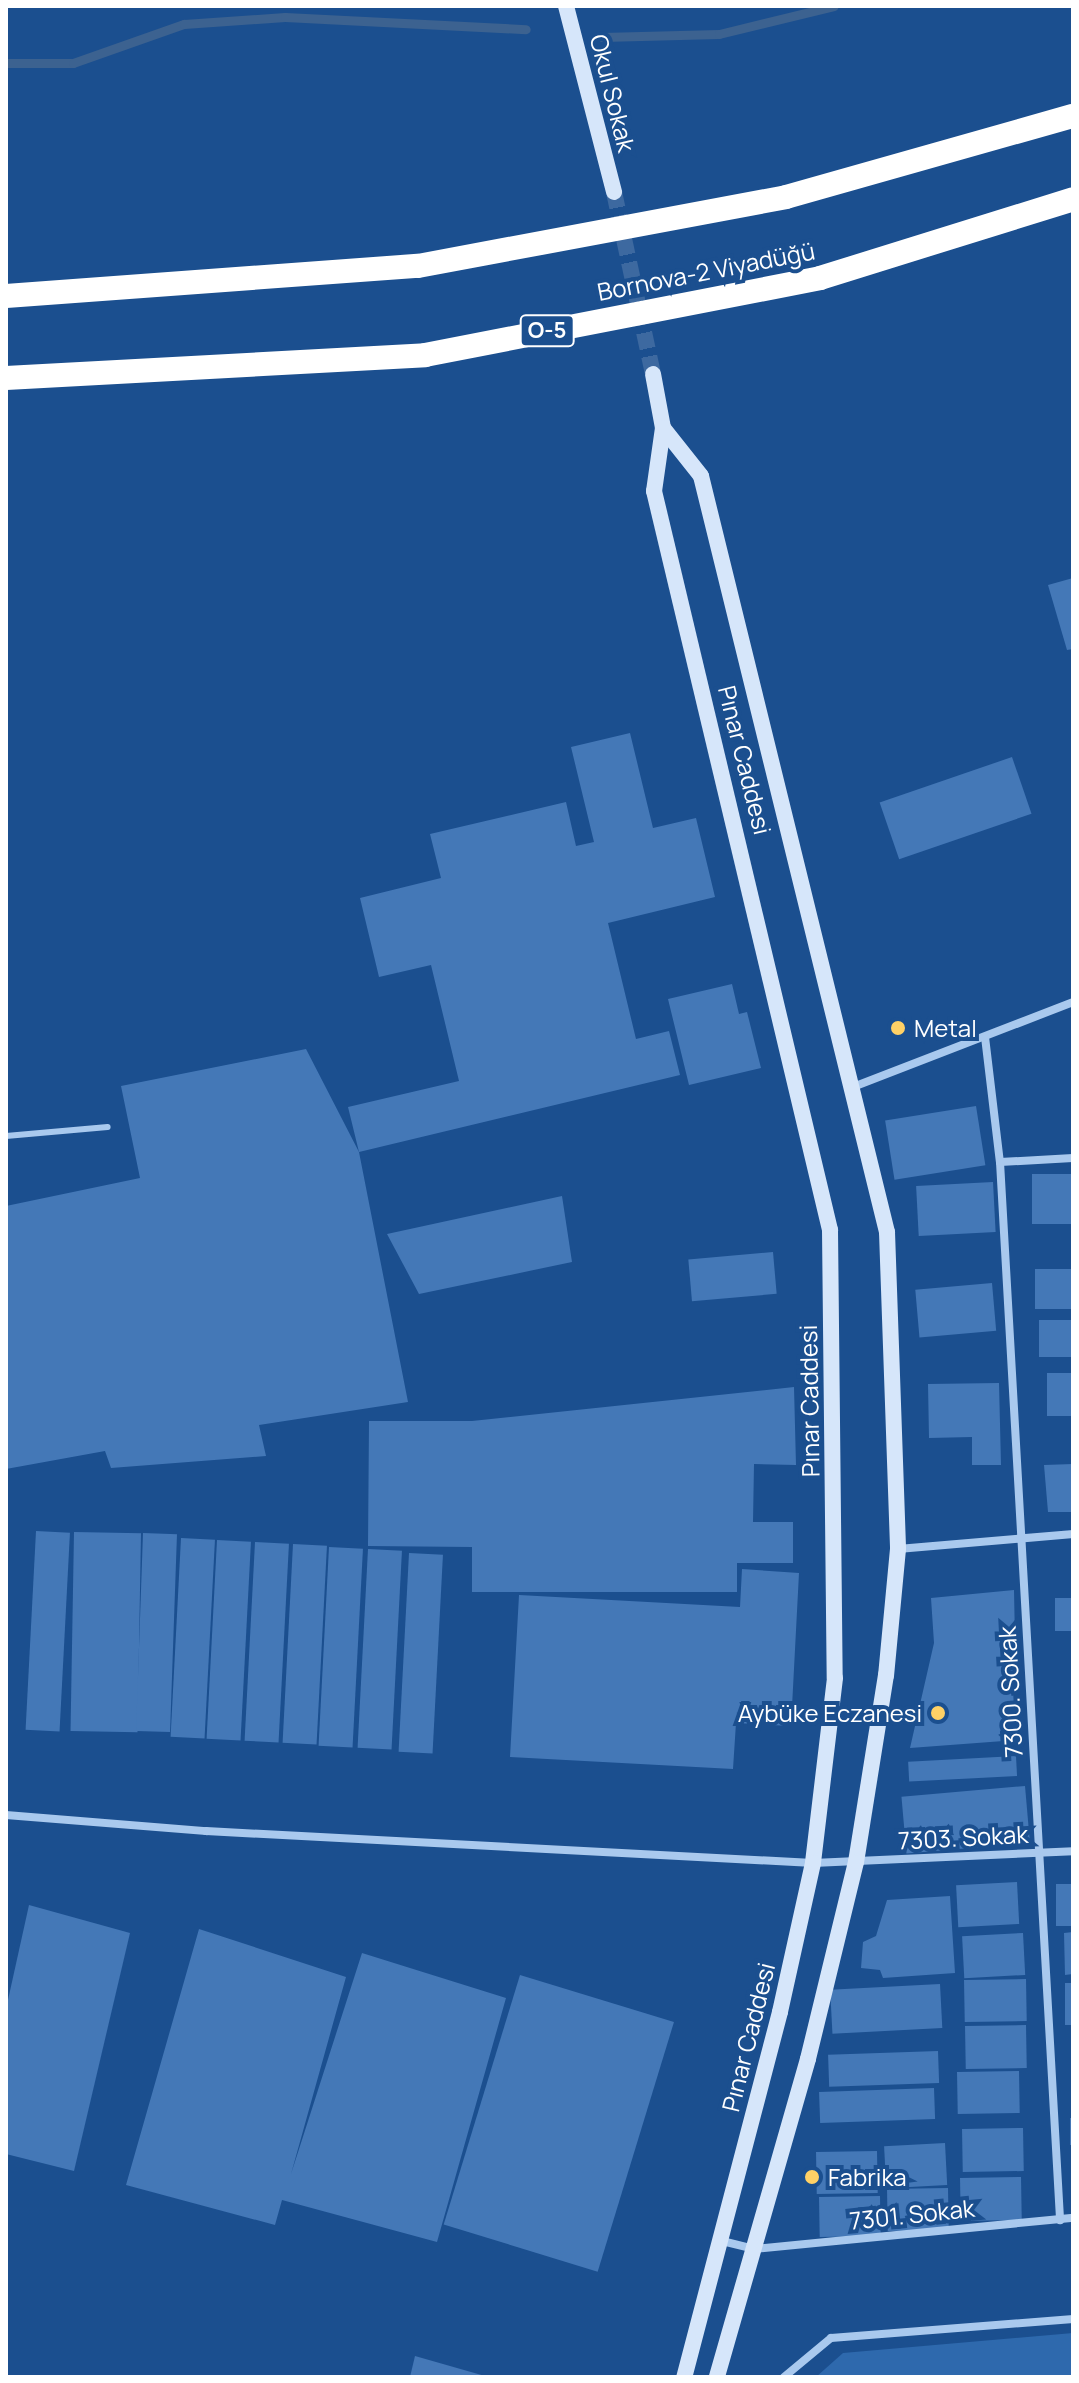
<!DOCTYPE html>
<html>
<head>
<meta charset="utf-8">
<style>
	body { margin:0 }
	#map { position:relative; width:1079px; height:2383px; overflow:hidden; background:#1b4f8f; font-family:Manrope,sans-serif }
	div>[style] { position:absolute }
	.green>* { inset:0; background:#2e69ad }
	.stream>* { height:9px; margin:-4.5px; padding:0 4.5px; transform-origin:4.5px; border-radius:4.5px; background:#3c6290 }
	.building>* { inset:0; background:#4478b7; transform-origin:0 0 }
	.secondary-tunnel>* { height:16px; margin-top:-8px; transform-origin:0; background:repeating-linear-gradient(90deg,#3d69a0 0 16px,transparent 0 24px) }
	.service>* { height:6px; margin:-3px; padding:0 3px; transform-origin:3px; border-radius:3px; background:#a9c9ee }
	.minor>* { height:8px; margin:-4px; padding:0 4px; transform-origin:4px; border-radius:4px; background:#a9c9ee }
	.secondary>* { height:16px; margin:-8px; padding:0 8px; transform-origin:8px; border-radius:8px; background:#d6e6fa }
	.motorway-bridge>* { height:24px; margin:-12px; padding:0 12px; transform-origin:12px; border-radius:12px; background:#fff }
	.dots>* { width:22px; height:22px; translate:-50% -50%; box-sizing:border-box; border:4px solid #1b4f8f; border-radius:50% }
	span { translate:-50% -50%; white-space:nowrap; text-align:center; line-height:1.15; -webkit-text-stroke:8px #1b4f8f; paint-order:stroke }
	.shield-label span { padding:2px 6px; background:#1b4f8f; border:2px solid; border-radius:6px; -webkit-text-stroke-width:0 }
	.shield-label { font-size:22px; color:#fff; font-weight:700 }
	.street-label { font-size:24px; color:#fff }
	.poi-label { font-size:24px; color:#fff }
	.left { translate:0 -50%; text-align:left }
	.right { translate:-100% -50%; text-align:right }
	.frame { position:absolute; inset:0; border:8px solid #fff; pointer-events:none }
</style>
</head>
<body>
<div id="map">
	<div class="green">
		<i style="clip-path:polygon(1073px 2333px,1073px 2377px,816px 2377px,843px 2353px)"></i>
	</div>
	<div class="stream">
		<i style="left:602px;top:37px;width:117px;rotate:-1.5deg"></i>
		<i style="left:719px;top:34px;width:118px;rotate:-13.7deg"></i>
		<i style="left:6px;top:63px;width:67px"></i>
		<i style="left:73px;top:63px;width:118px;rotate:-19.4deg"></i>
		<i style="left:184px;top:24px;width:101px;rotate:-4deg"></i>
		<i style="left:285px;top:17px;width:241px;rotate:2.9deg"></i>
	</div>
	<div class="building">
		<i style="clip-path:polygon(1073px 578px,1073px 649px,1067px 650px,1048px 585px)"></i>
		<i style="clip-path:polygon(630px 733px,653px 828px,696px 818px,715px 897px,608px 923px,636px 1039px,669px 1031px,680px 1075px,359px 1152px,348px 1107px,459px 1081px,431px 965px,379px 977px,360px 898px,441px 878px,430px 834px,566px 802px,576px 846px,594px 842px,571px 747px)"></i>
		<i style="left:1012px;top:757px;width:60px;height:140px;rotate:71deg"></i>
		<i style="clip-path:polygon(732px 984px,739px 1014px,747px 1012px,761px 1068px,689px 1085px,668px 999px)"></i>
		<i style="clip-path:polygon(306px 1049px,359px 1152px,408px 1402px,259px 1425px,266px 1456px,111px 1468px,105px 1451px,6px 1469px,6px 1206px,140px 1178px,121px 1086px)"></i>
		<i style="left:976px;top:1106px;width:60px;height:92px;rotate:81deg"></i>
		<i style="left:1073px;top:1174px;width:50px;height:41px;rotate:90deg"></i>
		<i style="left:993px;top:1182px;width:50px;height:77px;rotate:87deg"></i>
		<i style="clip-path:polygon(562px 1196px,572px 1262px,419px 1294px,387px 1234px)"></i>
		<i style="left:773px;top:1252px;width:42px;height:85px;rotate:85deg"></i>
		<i style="left:1073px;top:1269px;width:40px;height:38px;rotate:90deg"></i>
		<i style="left:992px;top:1283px;width:48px;height:77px;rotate:85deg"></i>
		<i style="left:1073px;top:1320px;width:37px;height:34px;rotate:90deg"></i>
		<i style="left:1073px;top:1373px;width:43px;height:26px;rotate:90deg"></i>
		<i style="clip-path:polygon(999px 1383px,1001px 1465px,972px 1465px,972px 1437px,929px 1438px,928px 1384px)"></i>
		<i style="clip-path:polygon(794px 1387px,796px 1465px,754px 1464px,753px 1522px,793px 1522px,793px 1563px,737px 1563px,737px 1592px,472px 1592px,472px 1547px,368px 1546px,369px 1421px,472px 1421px)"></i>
		<i style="clip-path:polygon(1073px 1464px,1073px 1512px,1048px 1512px,1044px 1465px)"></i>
		<i style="left:36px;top:1531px;width:34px;height:199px;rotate:3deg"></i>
		<i style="left:74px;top:1532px;width:67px;height:199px;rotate:1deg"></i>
		<i style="left:143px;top:1533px;width:34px;height:198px;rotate:2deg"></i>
		<i style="left:181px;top:1538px;width:34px;height:199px;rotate:3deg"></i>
		<i style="left:217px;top:1540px;width:34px;height:199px;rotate:3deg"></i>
		<i style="left:255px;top:1542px;width:34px;height:199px;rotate:3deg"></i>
		<i style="left:293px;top:1544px;width:34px;height:199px;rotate:3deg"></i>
		<i style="left:329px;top:1547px;width:34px;height:199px;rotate:3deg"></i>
		<i style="left:368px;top:1549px;width:34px;height:199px;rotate:3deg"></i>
		<i style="left:409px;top:1553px;width:34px;height:199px;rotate:3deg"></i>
		<i style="clip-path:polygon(742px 1569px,799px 1573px,791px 1726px,736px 1723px,733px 1769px,510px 1757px,519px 1595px,740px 1607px)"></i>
		<i style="clip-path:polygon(1014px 1590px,1017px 1740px,910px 1748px,934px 1643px,931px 1598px)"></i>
		<i style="left:1073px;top:1598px;width:33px;height:18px;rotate:90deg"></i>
		<i style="left:1016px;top:1756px;width:20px;height:108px;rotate:87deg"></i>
		<i style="left:1025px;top:1786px;width:57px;height:124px;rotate:85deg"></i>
		<i style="left:1017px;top:1882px;width:42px;height:61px;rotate:87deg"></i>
		<i style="left:1073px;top:1884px;width:42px;height:17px;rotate:90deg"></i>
		<i style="clip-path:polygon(950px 1896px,955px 1973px,883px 1978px,880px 1970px,861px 1968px,863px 1942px,876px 1936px,887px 1900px)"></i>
		<i style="clip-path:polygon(29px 1905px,130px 1933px,74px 2171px,6px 2154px,6px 2009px)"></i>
		<i style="clip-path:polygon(199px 1929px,346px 1977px,291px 2174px,362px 1953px,506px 1998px,437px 2242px,282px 2200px,275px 2225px,126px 2185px)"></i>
		<i style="clip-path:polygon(1073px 1932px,1073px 1974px,1065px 1975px,1064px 1933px)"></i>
		<i style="left:1023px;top:1933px;width:42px;height:61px;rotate:87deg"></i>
		<i style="left:520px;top:1975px;width:161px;height:261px;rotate:17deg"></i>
		<i style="left:1026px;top:1979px;width:42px;height:62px;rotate:89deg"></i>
		<i style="left:1065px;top:1983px;width:8px;height:42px"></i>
		<i style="left:940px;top:1984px;width:44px;height:110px;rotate:87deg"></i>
		<i style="left:1026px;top:2025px;width:43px;height:61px;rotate:89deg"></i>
		<i style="left:938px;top:2051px;width:32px;height:110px;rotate:88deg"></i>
		<i style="left:1019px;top:2071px;width:42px;height:62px;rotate:89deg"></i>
		<i style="left:934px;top:2088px;width:31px;height:115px;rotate:88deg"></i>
		<i style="left:1070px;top:2118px;width:3px;height:27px"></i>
		<i style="left:1023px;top:2128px;width:43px;height:61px;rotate:89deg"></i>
		<i style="left:945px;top:2143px;width:42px;height:61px;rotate:87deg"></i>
		<i style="left:877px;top:2151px;width:42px;height:61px;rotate:89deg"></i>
		<i style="left:1021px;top:2177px;width:43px;height:61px;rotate:89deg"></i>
		<i style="left:948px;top:2188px;width:42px;height:61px;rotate:89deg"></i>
		<i style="left:880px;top:2196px;width:40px;height:61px;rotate:89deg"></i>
		<i style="clip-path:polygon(415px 2356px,485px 2376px,485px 2377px,410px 2377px)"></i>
	</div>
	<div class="secondary-tunnel">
		<i style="left:614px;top:192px;width:186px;rotate:77.9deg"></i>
	</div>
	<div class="service">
		<i style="left:6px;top:1136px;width:102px;rotate:-5deg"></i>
	</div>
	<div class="minor">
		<i style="left:985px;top:1037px;width:126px;rotate:83.2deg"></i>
		<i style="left:1000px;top:1162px;width:73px;rotate:-3.1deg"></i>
		<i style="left:853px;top:1087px;width:236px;rotate:-21.1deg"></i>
		<i style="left:1000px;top:1162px;width:1060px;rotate:86.75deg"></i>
		<i style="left:898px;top:1549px;width:176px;rotate:-4.9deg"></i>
		<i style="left:6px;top:1815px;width:201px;rotate:4.6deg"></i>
		<i style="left:206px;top:1831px;width:608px;rotate:3.02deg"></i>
		<i style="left:813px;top:1863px;width:260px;rotate:-2.6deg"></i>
		<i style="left:722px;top:2241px;width:33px;rotate:14deg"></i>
		<i style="left:754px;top:2249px;width:321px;rotate:-5.6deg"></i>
		<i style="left:784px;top:2377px;width:61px;rotate:-39.7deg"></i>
		<i style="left:831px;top:2338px;width:243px;rotate:-4.5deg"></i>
	</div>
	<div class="secondary">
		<i style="left:566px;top:6px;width:192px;rotate:75.5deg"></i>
		<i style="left:653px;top:374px;width:55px;rotate:79.5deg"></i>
		<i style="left:663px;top:428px;width:64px;rotate:98.1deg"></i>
		<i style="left:654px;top:491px;width:760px;rotate:76.6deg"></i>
		<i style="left:830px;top:1230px;width:448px;rotate:89.4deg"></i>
		<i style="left:835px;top:1678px;width:186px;rotate:96.8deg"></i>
		<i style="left:813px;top:1863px;width:153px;rotate:102.5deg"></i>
		<i style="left:780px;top:2012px;width:377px;rotate:104.7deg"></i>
		<i style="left:663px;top:428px;width:61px;rotate:51.6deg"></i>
		<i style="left:701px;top:476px;width:779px;rotate:76.18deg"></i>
		<i style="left:887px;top:1232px;width:317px;rotate:88deg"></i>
		<i style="left:898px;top:1549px;width:127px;rotate:95.4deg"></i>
		<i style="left:886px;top:1675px;width:189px;rotate:99.1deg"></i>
		<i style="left:856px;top:1862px;width:203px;rotate:103.7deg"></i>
		<i style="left:808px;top:2059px;width:331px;rotate:106deg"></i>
	</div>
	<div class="motorway-bridge">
		<i style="left:6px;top:296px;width:413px;rotate:-4.2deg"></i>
		<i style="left:418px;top:266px;width:374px;rotate:-10.6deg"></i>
		<i style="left:786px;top:197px;width:298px;rotate:-15.8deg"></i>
		<i style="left:6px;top:378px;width:420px;rotate:-3.1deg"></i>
		<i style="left:425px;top:355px;width:402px;rotate:-11deg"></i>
		<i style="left:820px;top:278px;width:265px;rotate:-17.3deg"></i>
	</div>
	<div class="dots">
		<i style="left:898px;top:1028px;background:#ffd166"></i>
		<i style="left:938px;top:1713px;background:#ffd166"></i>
		<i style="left:812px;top:2177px;background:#ffd166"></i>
	</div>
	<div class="shield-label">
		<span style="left:547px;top:331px">O-5</span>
	</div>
	<div class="street-label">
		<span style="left:613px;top:93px;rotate:76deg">Okul Sokak</span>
		<span style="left:706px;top:271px;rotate:-11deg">Bornova-2 Viyadüğü</span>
		<span style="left:745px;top:760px;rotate:76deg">Pınar Caddesi</span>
		<span style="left:809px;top:1401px;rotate:-91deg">Pınar Caddesi</span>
		<span style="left:1010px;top:1692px;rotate:-93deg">7300. Sokak</span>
		<span style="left:963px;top:1837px;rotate:-3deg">7303. Sokak</span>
		<span style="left:748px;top:2037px;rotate:-76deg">Pınar Caddesi</span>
		<span style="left:912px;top:2214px;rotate:-6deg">7301. Sokak</span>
	</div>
	<div class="poi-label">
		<span class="left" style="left:914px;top:1028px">Metal</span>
		<span class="right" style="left:922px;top:1713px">Aybüke Eczanesi</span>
		<span class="left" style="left:828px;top:2177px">Fabrika</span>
	</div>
	<div class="frame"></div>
</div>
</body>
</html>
